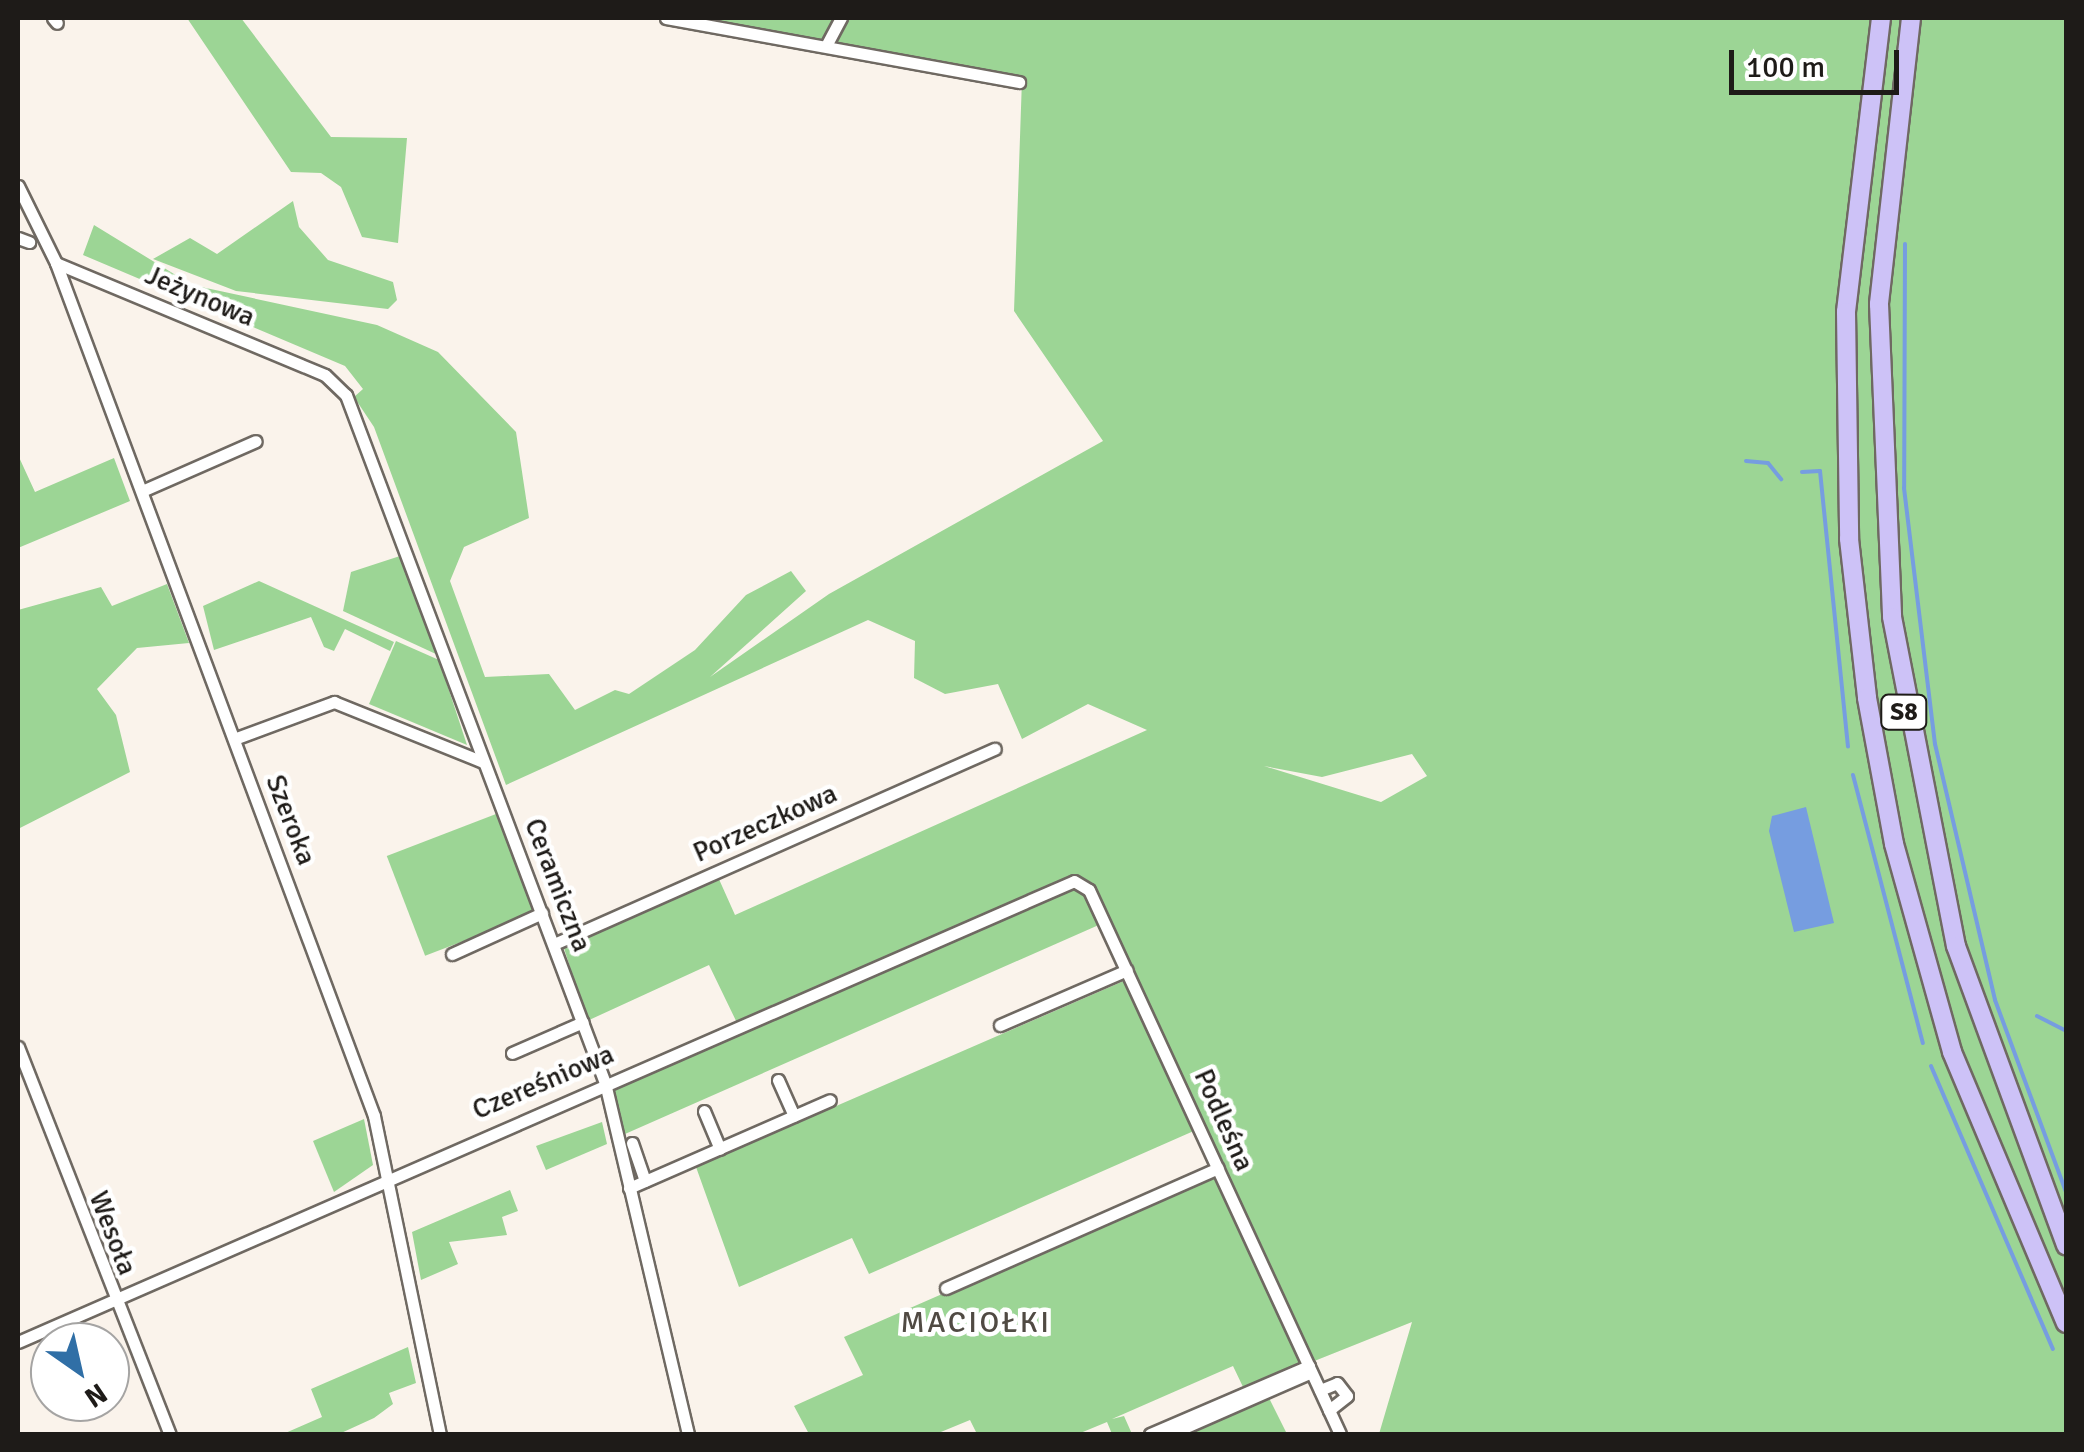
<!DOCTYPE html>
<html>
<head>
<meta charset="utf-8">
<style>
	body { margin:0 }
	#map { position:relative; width:2084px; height:1452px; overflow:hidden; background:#faf3eb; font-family:Signika,sans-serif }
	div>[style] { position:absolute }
	.green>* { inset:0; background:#9cd595; transform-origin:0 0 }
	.water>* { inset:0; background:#769de0 }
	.stream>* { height:4px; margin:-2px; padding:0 2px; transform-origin:2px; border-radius:2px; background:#769de0 }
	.roads { filter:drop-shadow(2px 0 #6f6962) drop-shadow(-2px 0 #6f6962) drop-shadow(0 2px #6f6962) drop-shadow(0 -2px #6f6962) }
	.minor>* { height:11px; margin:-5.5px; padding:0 5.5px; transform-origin:5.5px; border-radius:5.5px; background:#fff }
	.highway>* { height:18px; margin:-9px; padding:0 9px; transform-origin:9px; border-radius:9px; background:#cdc2f7 }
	span { translate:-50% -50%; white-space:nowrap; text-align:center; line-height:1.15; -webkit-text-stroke:9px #fff; paint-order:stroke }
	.shield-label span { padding:2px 8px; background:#fff; border:2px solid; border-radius:8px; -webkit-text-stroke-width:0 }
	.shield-label { font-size:25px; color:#1e1b18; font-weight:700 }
	.street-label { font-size:28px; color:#1e1b18 }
	.neighbourhood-label { font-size:30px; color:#504a43; letter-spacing:2.5px }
	.frame { position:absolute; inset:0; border:20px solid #1e1b18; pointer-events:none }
	.north { position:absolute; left:30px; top:1322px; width:100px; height:100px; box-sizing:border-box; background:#fff; border:2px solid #a5a4a3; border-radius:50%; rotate:146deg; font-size:28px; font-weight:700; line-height:40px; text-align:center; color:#1e1b18 }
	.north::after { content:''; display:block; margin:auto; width:35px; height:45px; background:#306fa6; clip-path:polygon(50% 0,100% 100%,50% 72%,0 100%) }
	.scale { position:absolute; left:1729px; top:50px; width:170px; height:45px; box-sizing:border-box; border:5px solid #1e1b18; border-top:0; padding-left:12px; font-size:30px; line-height:35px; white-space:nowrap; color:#1e1b18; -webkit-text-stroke:8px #fff; paint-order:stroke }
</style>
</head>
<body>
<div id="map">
	<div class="green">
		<i style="clip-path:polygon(187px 18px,241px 18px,331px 137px,407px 138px,398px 243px,362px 237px,341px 187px,321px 173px,291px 172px)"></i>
		<i style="clip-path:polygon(evenodd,688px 18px,2066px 18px,2066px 1434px,1379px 1434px,1412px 1322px,1244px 1389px,1233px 1366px,1112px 1419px,1124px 1416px,1132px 1434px,1112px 1434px,1107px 1422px,1078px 1434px,977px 1434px,970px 1420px,936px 1434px,809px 1434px,794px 1406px,863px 1375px,844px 1337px,1216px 1174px,1196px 1130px,869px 1274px,852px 1238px,739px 1287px,696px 1167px,1126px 980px,1101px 924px,625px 1134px,612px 1083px,739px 1027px,709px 965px,587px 1021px,563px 945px,718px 877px,735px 915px,1147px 730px,1088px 704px,1022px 739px,998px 684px,945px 694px,914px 678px,915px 641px,868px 620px,506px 785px,374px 427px,354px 397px,363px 389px,345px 366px,83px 255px,94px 225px,192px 285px,377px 325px,438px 352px,516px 432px,529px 518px,464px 547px,450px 581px,485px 677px,549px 674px,575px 710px,615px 690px,629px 694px,695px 650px,746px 595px,791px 571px,806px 591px,710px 677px,829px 594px,1103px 441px,1014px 311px,1022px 79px,688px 18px,1412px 754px,1427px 776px,1381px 802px,1264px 766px,1322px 777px,1412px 754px)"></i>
		<i style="clip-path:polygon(293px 201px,299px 227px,328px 260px,393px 282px,397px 300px,388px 309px,236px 291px,153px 259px,190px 238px,217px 254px)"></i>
		<i style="clip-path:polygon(18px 455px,35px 492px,114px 458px,130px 501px,18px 548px)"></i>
		<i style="clip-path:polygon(400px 556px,438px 655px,343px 611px,351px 572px)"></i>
		<i style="clip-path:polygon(259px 581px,394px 642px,390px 651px,345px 629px,334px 651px,324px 647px,311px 617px,214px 650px,203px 606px)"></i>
		<i style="clip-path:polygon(167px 584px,189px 643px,137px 648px,97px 689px,116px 715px,130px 772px,18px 829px,18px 610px,101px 587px,112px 606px)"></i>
		<i style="clip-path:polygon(396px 641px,439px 660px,467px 745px,369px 704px)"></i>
		<i style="left:496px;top:814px;width:107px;height:117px;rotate:69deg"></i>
		<i style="clip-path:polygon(364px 1119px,373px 1165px,334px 1192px,313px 1141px)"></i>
		<i style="clip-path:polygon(602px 1122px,607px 1144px,546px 1170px,536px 1146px)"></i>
		<i style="clip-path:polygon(510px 1190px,518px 1211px,502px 1217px,507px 1235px,449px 1242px,458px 1264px,421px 1280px,412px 1232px)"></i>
		<i style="clip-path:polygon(408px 1347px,416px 1383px,389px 1393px,393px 1404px,374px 1418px,339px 1434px,283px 1434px,322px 1417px,311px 1389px)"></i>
		<i style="clip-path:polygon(1269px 1398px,1287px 1434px,1186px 1434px)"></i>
	</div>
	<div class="water">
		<i style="clip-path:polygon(1806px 807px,1834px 923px,1794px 932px,1769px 831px,1772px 816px)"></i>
	</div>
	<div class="stream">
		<i style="left:1905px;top:244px;width:244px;rotate:90.2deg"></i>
		<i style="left:1904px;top:488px;width:258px;rotate:83.1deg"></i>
		<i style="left:1935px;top:744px;width:263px;rotate:76.8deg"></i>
		<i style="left:1995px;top:1000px;width:205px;rotate:69.7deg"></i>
		<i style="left:1746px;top:461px;width:22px;rotate:5deg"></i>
		<i style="left:1768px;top:463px;width:21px;rotate:51deg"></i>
		<i style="left:1802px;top:472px;width:18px;rotate:-3deg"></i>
		<i style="left:1820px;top:471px;width:277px;rotate:84.2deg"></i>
		<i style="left:1853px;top:775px;width:277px;rotate:75.4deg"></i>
		<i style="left:2037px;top:1016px;width:33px;rotate:27deg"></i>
		<i style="left:1931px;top:1066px;width:308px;rotate:66.7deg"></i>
	</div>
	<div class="roads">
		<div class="minor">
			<i style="left:53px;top:18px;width:6px;rotate:51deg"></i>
			<i style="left:666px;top:18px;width:359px;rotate:10.3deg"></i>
			<i style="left:827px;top:44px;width:30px;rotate:-62deg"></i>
			<i style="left:18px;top:186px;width:86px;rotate:63.7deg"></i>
			<i style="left:56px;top:263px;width:910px;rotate:69.55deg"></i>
			<i style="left:374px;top:1116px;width:325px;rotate:78.3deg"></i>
			<i style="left:18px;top:238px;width:12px;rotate:20deg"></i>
			<i style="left:56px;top:263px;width:291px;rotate:22.6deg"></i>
			<i style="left:325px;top:375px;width:29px;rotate:44deg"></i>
			<i style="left:346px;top:395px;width:735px;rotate:69.37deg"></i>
			<i style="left:605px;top:1083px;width:361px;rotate:76.7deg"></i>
			<i style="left:142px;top:491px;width:124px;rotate:-23.7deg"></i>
			<i style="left:234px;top:739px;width:107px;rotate:-20.3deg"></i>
			<i style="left:334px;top:702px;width:161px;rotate:21.9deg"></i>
			<i style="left:554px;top:944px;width:482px;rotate:-23.9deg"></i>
			<i style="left:452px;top:954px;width:99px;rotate:-24.5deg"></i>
			<i style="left:1000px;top:1025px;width:138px;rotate:-23.4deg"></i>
			<i style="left:18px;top:1047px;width:416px;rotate:68.6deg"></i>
			<i style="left:512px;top:1053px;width:77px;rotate:-23.6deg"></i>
			<i style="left:778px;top:1080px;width:39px;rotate:66deg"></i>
			<i style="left:704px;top:1111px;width:41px;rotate:67.2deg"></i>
			<i style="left:632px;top:1143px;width:40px;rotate:71.1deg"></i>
			<i style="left:629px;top:1188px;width:219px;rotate:-23.6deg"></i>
			<i style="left:946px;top:1288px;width:297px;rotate:-23.8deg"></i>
			<i style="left:18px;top:1342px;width:1152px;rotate:-23.58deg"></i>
			<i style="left:1074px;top:881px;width:17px;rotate:31deg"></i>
			<i style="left:1089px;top:890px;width:599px;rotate:65.23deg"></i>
			<i style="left:1320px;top:1390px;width:18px;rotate:-22deg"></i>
			<i style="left:1337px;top:1383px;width:16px;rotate:52deg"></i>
			<i style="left:1347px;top:1396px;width:23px;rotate:142deg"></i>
			<i style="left:1150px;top:1434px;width:173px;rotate:-23.2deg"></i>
			<i style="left:1170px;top:1434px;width:154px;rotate:-23.7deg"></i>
		</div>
		<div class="highway">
			<i style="left:1881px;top:18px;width:296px;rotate:96.8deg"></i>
			<i style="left:1846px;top:312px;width:227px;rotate:89.2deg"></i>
			<i style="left:1849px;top:539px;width:160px;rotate:83.5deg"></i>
			<i style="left:1867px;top:698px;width:148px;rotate:79.5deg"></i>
			<i style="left:1894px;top:844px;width:216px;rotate:74.4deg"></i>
			<i style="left:1952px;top:1052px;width:294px;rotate:67.2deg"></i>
			<i style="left:1911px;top:18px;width:288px;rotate:96.4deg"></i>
			<i style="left:1879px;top:304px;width:313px;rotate:87.6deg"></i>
			<i style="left:1892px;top:617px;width:335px;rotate:79deg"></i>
			<i style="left:1956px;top:946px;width:319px;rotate:69.8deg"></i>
		</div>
	</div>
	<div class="shield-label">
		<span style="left:1904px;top:712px">S8</span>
	</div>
	<div class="street-label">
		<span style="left:200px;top:296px;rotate:23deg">Jeżynowa</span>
		<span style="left:291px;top:820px;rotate:69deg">Szeroka</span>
		<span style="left:765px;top:823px;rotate:-24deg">Porzeczkowa</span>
		<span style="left:558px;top:885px;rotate:69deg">Ceramiczna</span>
		<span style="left:543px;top:1082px;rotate:-23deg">Czereśniowa</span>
		<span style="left:1224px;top:1120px;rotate:66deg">Podleśna</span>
		<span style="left:113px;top:1233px;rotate:69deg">Wesoła</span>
	</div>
	<div class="neighbourhood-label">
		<span style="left:976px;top:1323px">MACIOŁKI</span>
	</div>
	<div class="frame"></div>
	<div class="north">N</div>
	<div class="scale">100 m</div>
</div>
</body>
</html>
